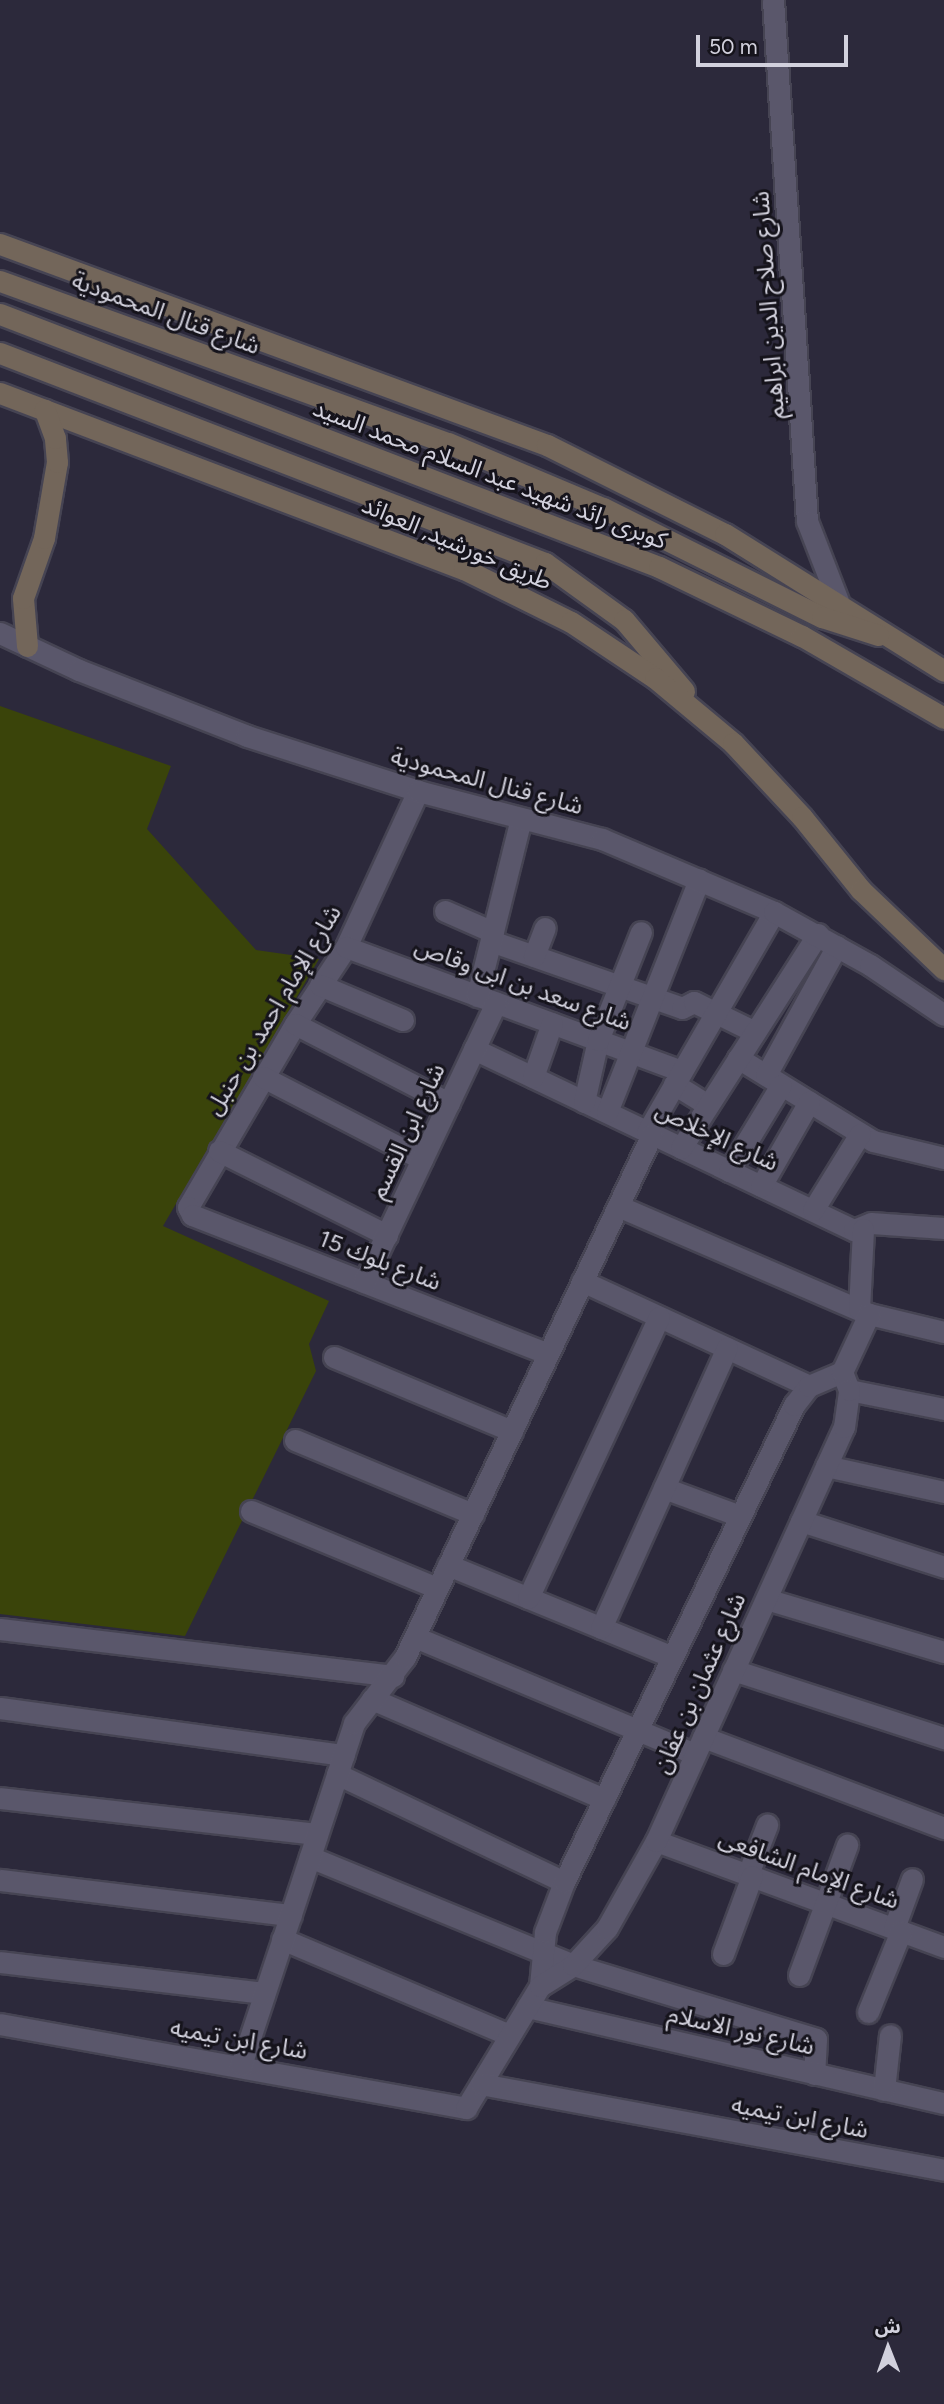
<!DOCTYPE html>
<html>
<head>
<meta charset="utf-8">
<style>
	body { margin:0 }
	#map { position:relative; width:944px; height:2404px; overflow:hidden; background:#2c293b; font-family:Figtree,"Noto Sans Arabic",sans-serif }
	div>[style] { position:absolute }
	.green>* { inset:0; background:#3a440a }
	.roads { filter:drop-shadow(2px 0 #464453) drop-shadow(-2px 0 #464453) drop-shadow(0 2px #464453) drop-shadow(0 -2px #464453) }
	.minor>* { height:21px; margin:-10.5px; padding:0 10.5px; transform-origin:10.5px; border-radius:10.5px; background:#5a576b }
	.tertiary>* { height:21px; margin:-10.5px; padding:0 10.5px; transform-origin:10.5px; border-radius:10.5px; background:#5a576b }
	.secondary>* { height:21px; margin:-10.5px; padding:0 10.5px; transform-origin:10.5px; border-radius:10.5px; background:#73665a }
	span { translate:-50% -50%; white-space:nowrap; text-align:center; line-height:1.15; -webkit-text-stroke:6px #15131b; paint-order:stroke }
	.street-label { font-size:24px; color:#d2d1dd }
	.north { position:absolute; left:853px; top:2313px; width:70px; height:70px; -webkit-text-stroke:5px #15131b; paint-order:stroke; rotate:359deg; font-size:19px; font-weight:700; line-height:28px; text-align:center; color:#d2d1dd }
	.north::after { content:''; display:block; margin:auto; width:24px; height:32px; background:#d2d1dd; clip-path:polygon(50% 0,100% 100%,50% 72%,0 100%) }
	.scale { position:absolute; left:696px; top:35px; width:152px; height:32px; box-sizing:border-box; border:4px solid #d2d1dd; border-top:0; padding-left:9px; font-size:21px; line-height:24px; white-space:nowrap; color:#d2d1dd; -webkit-text-stroke:5px #15131b; paint-order:stroke }
</style>
</head>
<body>
<div id="map">
	<div class="green">
		<i style="clip-path:polygon(0 706px,171px 766px,147px 829px,256px 950px,319px 959px,163px 1226px,329px 1301px,309px 1344px,316px 1371px,185px 1636px,0 1614px)"></i>
	</div>
	<div class="roads">
		<div class="minor">
			<i style="left:418px;top:791px;width:172px;rotate:114.8deg"></i>
			<i style="left:346px;top:947px;width:92px;rotate:123.5deg"></i>
			<i style="left:295px;top:1024px;width:212px;rotate:120.3deg"></i>
			<i style="left:188px;top:1207px;width:9px;rotate:63deg"></i>
			<i style="left:192px;top:1215px;width:382px;rotate:21.3deg"></i>
			<i style="left:445px;top:911px;width:52px;rotate:23.6deg"></i>
			<i style="left:491px;top:941px;width:202px;rotate:19.3deg"></i>
			<i style="left:682px;top:1008px;width:13px;rotate:-27deg"></i>
			<i style="left:694px;top:1002px;width:68px;rotate:26.2deg"></i>
			<i style="left:346px;top:947px;width:358px;rotate:20.3deg"></i>
			<i style="left:534px;top:956px;width:30px;rotate:-69deg"></i>
			<i style="left:320px;top:985px;width:90px;rotate:22.9deg"></i>
			<i style="left:477px;top:996px;width:183px;rotate:-76.1deg"></i>
			<i style="left:295px;top:1024px;width:173px;rotate:27.2deg"></i>
			<i style="left:474px;top:1049px;width:421px;rotate:25.5deg"></i>
			<i style="left:854px;top:1230px;width:18px;rotate:-22deg"></i>
			<i style="left:871px;top:1223px;width:73px;rotate:3.9deg"></i>
			<i style="left:738px;top:1058px;width:158px;rotate:31.6deg"></i>
			<i style="left:873px;top:1141px;width:73px;rotate:13.5deg"></i>
			<i style="left:766px;top:1075px;width:147px;rotate:-61.2deg"></i>
			<i style="left:263px;top:1077px;width:179px;rotate:27.3deg"></i>
			<i style="left:533px;top:1077px;width:57px;rotate:-70.6deg"></i>
			<i style="left:674px;top:1084px;width:40px;rotate:32deg"></i>
			<i style="left:584px;top:1102px;width:64px;rotate:-77.3deg"></i>
			<i style="left:598px;top:1040px;width:116px;rotate:-68.3deg"></i>
			<i style="left:607px;top:1112px;width:250px;rotate:-68.4deg"></i>
			<i style="left:647px;top:1132px;width:254px;rotate:-60deg"></i>
			<i style="left:681px;top:1148px;width:254px;rotate:-57.4deg"></i>
			<i style="left:219px;top:1151px;width:188px;rotate:26.6deg"></i>
			<i style="left:729px;top:1171px;width:100px;rotate:-58.8deg"></i>
			<i style="left:761px;top:1186px;width:97px;rotate:-60.3deg"></i>
			<i style="left:618px;top:1206px;width:273px;rotate:23.3deg"></i>
			<i style="left:869px;top:1314px;width:77px;rotate:13.5deg"></i>
			<i style="left:813px;top:1210px;width:89px;rotate:-58.3deg"></i>
			<i style="left:582px;top:1281px;width:250px;rotate:24.8deg"></i>
			<i style="left:364px;top:1282px;width:309px;rotate:-64.7deg"></i>
			<i style="left:859px;top:1309px;width:80px;rotate:-87.1deg"></i>
			<i style="left:334px;top:1357px;width:193px;rotate:22.6deg"></i>
			<i style="left:849px;top:1390px;width:97px;rotate:11.3deg"></i>
			<i style="left:295px;top:1440px;width:193px;rotate:22.6deg"></i>
			<i style="left:826px;top:1466px;width:121px;rotate:12.4deg"></i>
			<i style="left:664px;top:1488px;width:81px;rotate:20.2deg"></i>
			<i style="left:251px;top:1511px;width:201px;rotate:22.5deg"></i>
			<i style="left:801px;top:1521px;width:150px;rotate:17.8deg"></i>
			<i style="left:448px;top:1565px;width:242px;rotate:22.3deg"></i>
			<i style="left:528px;top:1598px;width:310px;rotate:-65deg"></i>
			<i style="left:766px;top:1599px;width:186px;rotate:16.6deg"></i>
			<i style="left:601px;top:1628px;width:307px;rotate:-65.8deg"></i>
			<i style="left:0;top:1629px;width:396px;rotate:6.8deg"></i>
			<i style="left:415px;top:1637px;width:303px;rotate:22.7deg"></i>
			<i style="left:733px;top:1670px;width:222px;rotate:17.9deg"></i>
			<i style="left:372px;top:1699px;width:253px;rotate:23.3deg"></i>
			<i style="left:0;top:1708px;width:347px;rotate:7.8deg"></i>
			<i style="left:703px;top:1737px;width:258px;rotate:20.7deg"></i>
			<i style="left:337px;top:1774px;width:251px;rotate:25.4deg"></i>
			<i style="left:0;top:1798px;width:319px;rotate:6.5deg"></i>
			<i style="left:656px;top:1841px;width:307px;rotate:20.2deg"></i>
			<i style="left:310px;top:1857px;width:284px;rotate:22.3deg"></i>
			<i style="left:573px;top:1965px;width:254px;rotate:16.9deg"></i>
			<i style="left:816px;top:2039px;width:35px;rotate:93deg"></i>
			<i style="left:748px;top:1874px;width:53px;rotate:-68.8deg"></i>
			<i style="left:0;top:1880px;width:293px;rotate:6.9deg"></i>
			<i style="left:894px;top:1928px;width:52px;rotate:-69.8deg"></i>
			<i style="left:282px;top:1939px;width:246px;rotate:22.9deg"></i>
			<i style="left:723px;top:1954px;width:83px;rotate:-69.6deg"></i>
			<i style="left:0;top:1962px;width:266px;rotate:6.7deg"></i>
			<i style="left:799px;top:1975px;width:139px;rotate:-69.7deg"></i>
			<i style="left:540px;top:1986px;width:54px;rotate:-84.7deg"></i>
			<i style="left:545px;top:1932px;width:53px;rotate:-69.2deg"></i>
			<i style="left:564px;top:1882px;width:530px;rotate:-64.26deg"></i>
			<i style="left:794px;top:1405px;width:24px;rotate:-52deg"></i>
			<i style="left:809px;top:1386px;width:36px;rotate:-23deg"></i>
			<i style="left:527px;top:2007px;width:428px;rotate:13deg"></i>
			<i style="left:868px;top:2012px;width:87px;rotate:-67.8deg"></i>
			<i style="left:0;top:2024px;width:474px;rotate:10.2deg"></i>
			<i style="left:466px;top:2108px;width:143px;rotate:-58.8deg"></i>
			<i style="left:540px;top:1986px;width:39px;rotate:-32deg"></i>
			<i style="left:573px;top:1965px;width:50px;rotate:-47.4deg"></i>
			<i style="left:607px;top:1928px;width:100px;rotate:-60.6deg"></i>
			<i style="left:656px;top:1841px;width:455px;rotate:-65.6deg"></i>
			<i style="left:844px;top:1427px;width:37px;rotate:-82deg"></i>
			<i style="left:849px;top:1390px;width:19px;rotate:-111deg"></i>
			<i style="left:842px;top:1372px;width:64px;rotate:-65deg"></i>
			<i style="left:241px;top:2065px;width:360px;rotate:-71.7deg"></i>
			<i style="left:354px;top:1723px;width:83px;rotate:-52.3deg"></i>
			<i style="left:405px;top:1657px;width:578px;rotate:-64.72deg"></i>
			<i style="left:481px;top:2084px;width:471px;rotate:10.5deg"></i>
			<i style="left:884px;top:2090px;width:55px;rotate:-83.8deg"></i>
		</div>
		<div class="tertiary">
			<i style="left:773px;top:0;width:522px;rotate:86.27deg"></i>
			<i style="left:807px;top:521px;width:86px;rotate:68.8deg"></i>
			<i style="left:0;top:633px;width:87px;rotate:25.1deg"></i>
			<i style="left:79px;top:670px;width:180px;rotate:21.4deg"></i>
			<i style="left:247px;top:736px;width:180px;rotate:17.8deg"></i>
			<i style="left:418px;top:791px;width:190px;rotate:14.6deg"></i>
			<i style="left:602px;top:839px;width:187px;rotate:23deg"></i>
			<i style="left:774px;top:912px;width:110px;rotate:28.9deg"></i>
			<i style="left:870px;top:965px;width:89px;rotate:34deg"></i>
		</div>
		<div class="secondary">
			<i style="left:0;top:244px;width:583px;rotate:20.18deg"></i>
			<i style="left:547px;top:445px;width:199px;rotate:26.6deg"></i>
			<i style="left:725px;top:534px;width:258px;rotate:32deg"></i>
			<i style="left:0;top:281px;width:476px;rotate:19.9deg"></i>
			<i style="left:448px;top:443px;width:168px;rotate:22.8deg"></i>
			<i style="left:603px;top:508px;width:245px;rotate:26.5deg"></i>
			<i style="left:822px;top:617px;width:59px;rotate:17.8deg"></i>
			<i style="left:0;top:314px;width:706px;rotate:21deg"></i>
			<i style="left:659px;top:567px;width:159px;rotate:25.8deg"></i>
			<i style="left:802px;top:636px;width:164px;rotate:30deg"></i>
			<i style="left:0;top:353px;width:584px;rotate:21.07deg"></i>
			<i style="left:545px;top:563px;width:97px;rotate:35.8deg"></i>
			<i style="left:624px;top:620px;width:93px;rotate:49.8deg"></i>
			<i style="left:0;top:393px;width:496px;rotate:20.8deg"></i>
			<i style="left:464px;top:569px;width:119px;rotate:26.4deg"></i>
			<i style="left:571px;top:622px;width:101px;rotate:33.7deg"></i>
			<i style="left:655px;top:678px;width:102px;rotate:39.8deg"></i>
			<i style="left:733px;top:743px;width:101px;rotate:47deg"></i>
			<i style="left:802px;top:817px;width:94px;rotate:51.1deg"></i>
			<i style="left:861px;top:890px;width:115px;rotate:43.6deg"></i>
			<i style="left:27px;top:646px;width:48px;rotate:-94.8deg"></i>
			<i style="left:23px;top:598px;width:64px;rotate:-70.7deg"></i>
			<i style="left:44px;top:538px;width:77px;rotate:-80.3deg"></i>
			<i style="left:57px;top:462px;width:24px;rotate:-95deg"></i>
			<i style="left:55px;top:438px;width:30px;rotate:-110deg"></i>
		</div>
	</div>
	<div class="street-label">
		<span style="left:768px;top:305px;rotate:-94deg">شارع صلاح الدين ابراهيم</span>
		<span style="left:166px;top:313px;rotate:20deg">شارع قنال المحمودية</span>
		<span style="left:490px;top:474px;rotate:21deg">كوبرى رائد شهيد عبد السلام محمد السيد</span>
		<span style="left:457px;top:543px;rotate:23deg">طريق خورشيد, العوائد</span>
		<span style="left:487px;top:781px;rotate:15deg">شارع قنال المحمودية</span>
		<span style="left:523px;top:984px;rotate:20deg">شارع سعد بن ابى وقاص</span>
		<span style="left:273px;top:1010px;rotate:-59deg">شارع الإمام احمد بن حنبل</span>
		<span style="left:407px;top:1131px;rotate:-65deg">شارع ابن القسم</span>
		<span style="left:717px;top:1136px;rotate:25deg">شارع الإخلاص</span>
		<span style="left:380px;top:1260px;rotate:21deg">شارع بلوك 15</span>
		<span style="left:699px;top:1683px;rotate:-66deg">شارع عثمان بن عفان</span>
		<span style="left:809px;top:1869px;rotate:20deg">شارع الإمام الشافعى</span>
		<span style="left:741px;top:2030px;rotate:13deg">شارع نور الاسلام</span>
		<span style="left:239px;top:2039px;rotate:10deg">شارع ابن تيميه</span>
		<span style="left:800px;top:2117px;rotate:11deg">شارع ابن تيميه</span>
	</div>
	<div class="north">ش</div>
	<div class="scale">50 m</div>
</div>
</body>
</html>
